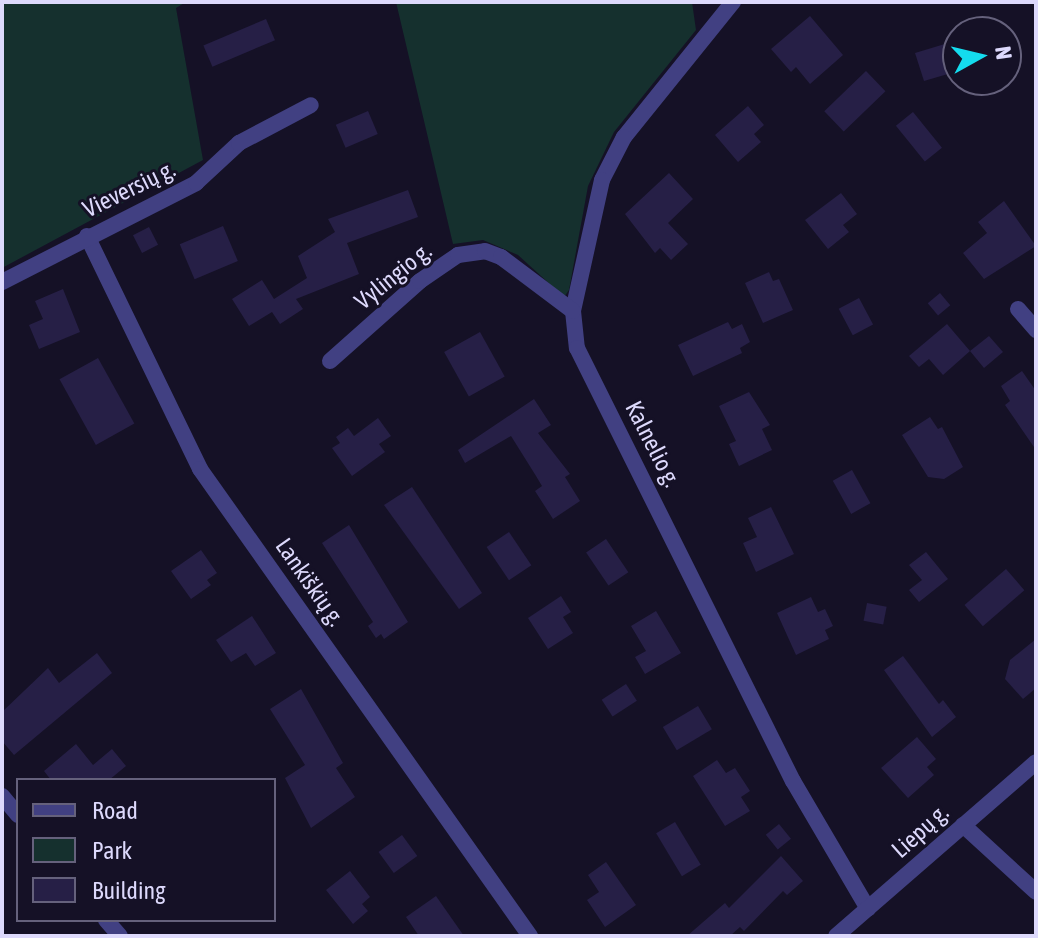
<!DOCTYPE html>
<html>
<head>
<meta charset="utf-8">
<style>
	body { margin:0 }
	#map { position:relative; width:1038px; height:938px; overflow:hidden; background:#151126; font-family:"Asap Condensed",sans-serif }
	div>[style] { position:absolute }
	.green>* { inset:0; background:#15302e }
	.building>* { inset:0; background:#261f46; transform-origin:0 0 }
	.minor>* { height:16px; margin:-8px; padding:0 8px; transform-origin:8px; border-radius:8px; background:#414082 }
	span { translate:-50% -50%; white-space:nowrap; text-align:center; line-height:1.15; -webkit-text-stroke:6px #151126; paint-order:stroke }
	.street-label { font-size:24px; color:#ddd9fc }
	.frame { position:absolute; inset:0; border:4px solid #ddd9fc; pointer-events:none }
	.legend { position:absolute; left:16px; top:778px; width:260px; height:144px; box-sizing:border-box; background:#151126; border:2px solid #65617c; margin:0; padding:10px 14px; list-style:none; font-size:24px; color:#ddd9fc }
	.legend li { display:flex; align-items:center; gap:16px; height:40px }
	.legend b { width:40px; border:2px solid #65617c }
	.north { position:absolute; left:942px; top:16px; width:80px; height:80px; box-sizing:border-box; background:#151126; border:2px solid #65617c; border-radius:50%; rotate:82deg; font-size:22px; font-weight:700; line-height:32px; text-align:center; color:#ddd9fc }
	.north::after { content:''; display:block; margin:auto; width:28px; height:36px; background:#14dcee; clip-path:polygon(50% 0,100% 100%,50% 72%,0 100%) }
</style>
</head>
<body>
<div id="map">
	<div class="green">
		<i style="clip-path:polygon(2px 2px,186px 2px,176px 8px,203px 160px,2px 268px)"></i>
		<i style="clip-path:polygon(396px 2px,692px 2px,696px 30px,614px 132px,588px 186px,569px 290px,564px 297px,518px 255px,483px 240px,453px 244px)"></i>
	</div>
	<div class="building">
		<i style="clip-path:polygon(810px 16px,843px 55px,810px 84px,796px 67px,791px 72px,771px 49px)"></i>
		<i style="left:266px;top:19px;width:23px;height:68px;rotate:67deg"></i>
		<i style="clip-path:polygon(958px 40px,958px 71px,924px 81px,915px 53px)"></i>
		<i style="left:866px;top:71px;width:28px;height:58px;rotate:46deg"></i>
		<i style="clip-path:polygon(748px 106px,764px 125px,754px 134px,761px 142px,738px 162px,715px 135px)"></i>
		<i style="left:368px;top:111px;width:25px;height:35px;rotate:67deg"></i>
		<i style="left:913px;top:112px;width:46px;height:22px;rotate:51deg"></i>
		<i style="clip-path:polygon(669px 173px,693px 199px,668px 223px,688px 244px,671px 260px,660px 248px,655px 253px,625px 214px)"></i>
		<i style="clip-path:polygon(408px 190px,418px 217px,347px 243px,359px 274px,296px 299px,303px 309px,280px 324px,272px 312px,249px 326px,232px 299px,262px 280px,274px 299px,307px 278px,298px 256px,335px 232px,328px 219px)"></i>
		<i style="clip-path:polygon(841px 193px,857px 214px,843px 225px,849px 232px,828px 249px,805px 220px)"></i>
		<i style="clip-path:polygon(1004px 201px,1036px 246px,984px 279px,963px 253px,987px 233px,978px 222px)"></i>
		<i style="left:223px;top:226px;width:38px;height:47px;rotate:67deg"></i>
		<i style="left:149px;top:227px;width:20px;height:18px;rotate:63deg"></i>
		<i style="clip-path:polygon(769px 272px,773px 281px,779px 279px,793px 310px,763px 323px,745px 283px)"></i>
		<i style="clip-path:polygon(63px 289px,80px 332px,39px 349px,29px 325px,43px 319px,35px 301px)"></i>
		<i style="left:940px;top:293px;width:16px;height:16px;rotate:50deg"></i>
		<i style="left:859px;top:298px;width:30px;height:23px;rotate:62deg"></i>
		<i style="clip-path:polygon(728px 322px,732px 329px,742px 324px,750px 342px,740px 348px,742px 353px,693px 376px,678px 345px)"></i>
		<i style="clip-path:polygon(947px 324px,970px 351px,989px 336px,1003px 352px,984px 368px,970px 351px,943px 375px,929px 359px,919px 367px,909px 356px)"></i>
		<i style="left:480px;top:332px;width:51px;height:41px;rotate:61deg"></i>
		<i style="left:98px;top:358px;width:75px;height:44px;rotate:61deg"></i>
		<i style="clip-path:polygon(1022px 371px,1036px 391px,1036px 450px,1005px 405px,1010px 401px,1001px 386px)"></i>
		<i style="clip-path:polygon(749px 392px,770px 425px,762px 429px,772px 450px,739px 466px,729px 444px,736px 441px,719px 406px)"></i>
		<i style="clip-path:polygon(534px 399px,551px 425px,538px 433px,570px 474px,565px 477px,580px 501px,553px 519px,535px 491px,542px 486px,536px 476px,511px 436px,465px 463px,458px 450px)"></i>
		<i style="clip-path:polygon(930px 417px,938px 429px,942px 427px,963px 467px,944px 479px,928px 477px,902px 435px)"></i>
		<i style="clip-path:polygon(378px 418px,391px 436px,379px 444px,385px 452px,352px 476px,332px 448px,340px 443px,336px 437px,348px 428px,354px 436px)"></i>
		<i style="left:852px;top:470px;width:38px;height:22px;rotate:61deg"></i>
		<i style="clip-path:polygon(412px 487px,482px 593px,459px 609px,384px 505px)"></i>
		<i style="clip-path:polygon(771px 507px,794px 554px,756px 572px,743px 543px,757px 537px,748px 518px)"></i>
		<i style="clip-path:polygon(349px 525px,408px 622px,384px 639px,381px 634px,376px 638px,368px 626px,373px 622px,322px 543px)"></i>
		<i style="left:509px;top:532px;width:40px;height:27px;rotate:56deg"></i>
		<i style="left:606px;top:539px;width:40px;height:24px;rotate:56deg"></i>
		<i style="clip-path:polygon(201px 550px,217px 573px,207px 580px,211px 585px,191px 599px,171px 571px)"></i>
		<i style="clip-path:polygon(926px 552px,948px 579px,919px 602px,909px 590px,922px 580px,909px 565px)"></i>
		<i style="left:1006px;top:569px;width:28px;height:55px;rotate:49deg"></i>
		<i style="clip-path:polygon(561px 596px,571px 612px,563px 617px,573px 633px,548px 649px,528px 618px)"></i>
		<i style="clip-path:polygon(811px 597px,818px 612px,825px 609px,833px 626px,825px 630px,829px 639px,796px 655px,777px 613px)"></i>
		<i style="left:867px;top:603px;width:20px;height:18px;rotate:11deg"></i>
		<i style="clip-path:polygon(656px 611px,681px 653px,645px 674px,635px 657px,646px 651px,631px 626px)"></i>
		<i style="clip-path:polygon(252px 616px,276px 653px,255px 666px,246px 653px,231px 662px,216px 640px)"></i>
		<i style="clip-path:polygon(1036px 639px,1036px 688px,1023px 699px,1005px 679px,1010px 660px)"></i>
		<i style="clip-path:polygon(97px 653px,112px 673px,14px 755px,2px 741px,2px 712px,48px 668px,59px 683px)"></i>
		<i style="clip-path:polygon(903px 656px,939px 704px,943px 700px,956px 717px,932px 737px,884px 670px)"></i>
		<i style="left:626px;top:684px;width:20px;height:29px;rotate:57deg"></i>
		<i style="clip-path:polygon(301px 689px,343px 763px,336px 768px,355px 797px,311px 828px,285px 778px,305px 765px,270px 709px)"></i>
		<i style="left:698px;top:706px;width:27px;height:41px;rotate:59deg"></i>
		<i style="clip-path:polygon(917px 737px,936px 759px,927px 767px,934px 775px,908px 798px,881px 768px)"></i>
		<i style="clip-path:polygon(76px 744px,93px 765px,112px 749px,126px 766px,109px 780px,51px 780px,44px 771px)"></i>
		<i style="clip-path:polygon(717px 760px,726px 773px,735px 768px,750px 791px,741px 797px,750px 811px,725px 826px,693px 776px)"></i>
		<i style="left:675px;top:822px;width:50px;height:22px;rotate:59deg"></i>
		<i style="left:779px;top:824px;width:19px;height:17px;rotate:51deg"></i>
		<i style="left:402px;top:835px;width:26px;height:29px;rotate:54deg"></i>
		<i style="clip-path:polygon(781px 856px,803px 881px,787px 895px,783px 891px,744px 931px,740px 927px,730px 936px,687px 936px,725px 903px,729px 908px)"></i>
		<i style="clip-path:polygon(606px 862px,636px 905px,605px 927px,587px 900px,599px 892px,588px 875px)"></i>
		<i style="clip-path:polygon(350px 871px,370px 897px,362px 904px,368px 911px,353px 924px,326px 890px)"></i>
		<i style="clip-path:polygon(436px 896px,464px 936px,419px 936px,406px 917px)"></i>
	</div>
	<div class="minor">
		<i style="left:733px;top:2px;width:174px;rotate:128.9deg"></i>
		<i style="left:624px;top:137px;width:48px;rotate:117.1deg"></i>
		<i style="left:602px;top:180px;width:134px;rotate:102.5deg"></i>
		<i style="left:573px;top:311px;width:37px;rotate:84deg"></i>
		<i style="left:577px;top:348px;width:484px;rotate:63.5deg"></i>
		<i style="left:793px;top:781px;width:148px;rotate:59.6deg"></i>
		<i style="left:87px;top:236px;width:259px;rotate:64.1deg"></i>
		<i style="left:200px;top:469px;width:572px;rotate:54.75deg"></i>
		<i style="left:2px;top:282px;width:218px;rotate:-27deg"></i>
		<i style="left:196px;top:183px;width:59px;rotate:-42.9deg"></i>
		<i style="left:239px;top:143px;width:81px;rotate:-27.8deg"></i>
		<i style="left:1018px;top:309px;width:28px;rotate:49deg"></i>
		<i style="left:330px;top:361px;width:120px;rotate:-41.6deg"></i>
		<i style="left:420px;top:281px;width:46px;rotate:-34.4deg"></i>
		<i style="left:458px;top:255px;width:27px;rotate:-8deg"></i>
		<i style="left:485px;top:251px;width:17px;rotate:21deg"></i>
		<i style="left:501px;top:257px;width:90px;rotate:36.9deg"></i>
		<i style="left:2px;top:796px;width:25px;rotate:50deg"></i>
		<i style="left:963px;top:825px;width:99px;rotate:42.5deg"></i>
		<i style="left:106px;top:920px;width:21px;rotate:49deg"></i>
		<i style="left:836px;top:936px;width:265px;rotate:-41deg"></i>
	</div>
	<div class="street-label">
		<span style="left:129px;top:189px;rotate:-26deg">Vieversių g.</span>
		<span style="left:393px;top:276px;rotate:-39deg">Vylingio g.</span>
		<span style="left:653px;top:444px;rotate:63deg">Kalnelio g.</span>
		<span style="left:310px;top:582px;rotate:55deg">Lankiškių g.</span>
		<span style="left:920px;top:831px;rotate:-42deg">Liepų g.</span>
	</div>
	<div class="frame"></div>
	<ul class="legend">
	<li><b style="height:10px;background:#414082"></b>Road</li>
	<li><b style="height:22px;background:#15302e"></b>Park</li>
	<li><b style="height:22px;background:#261f46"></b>Building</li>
	</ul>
	<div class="north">N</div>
</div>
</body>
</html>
